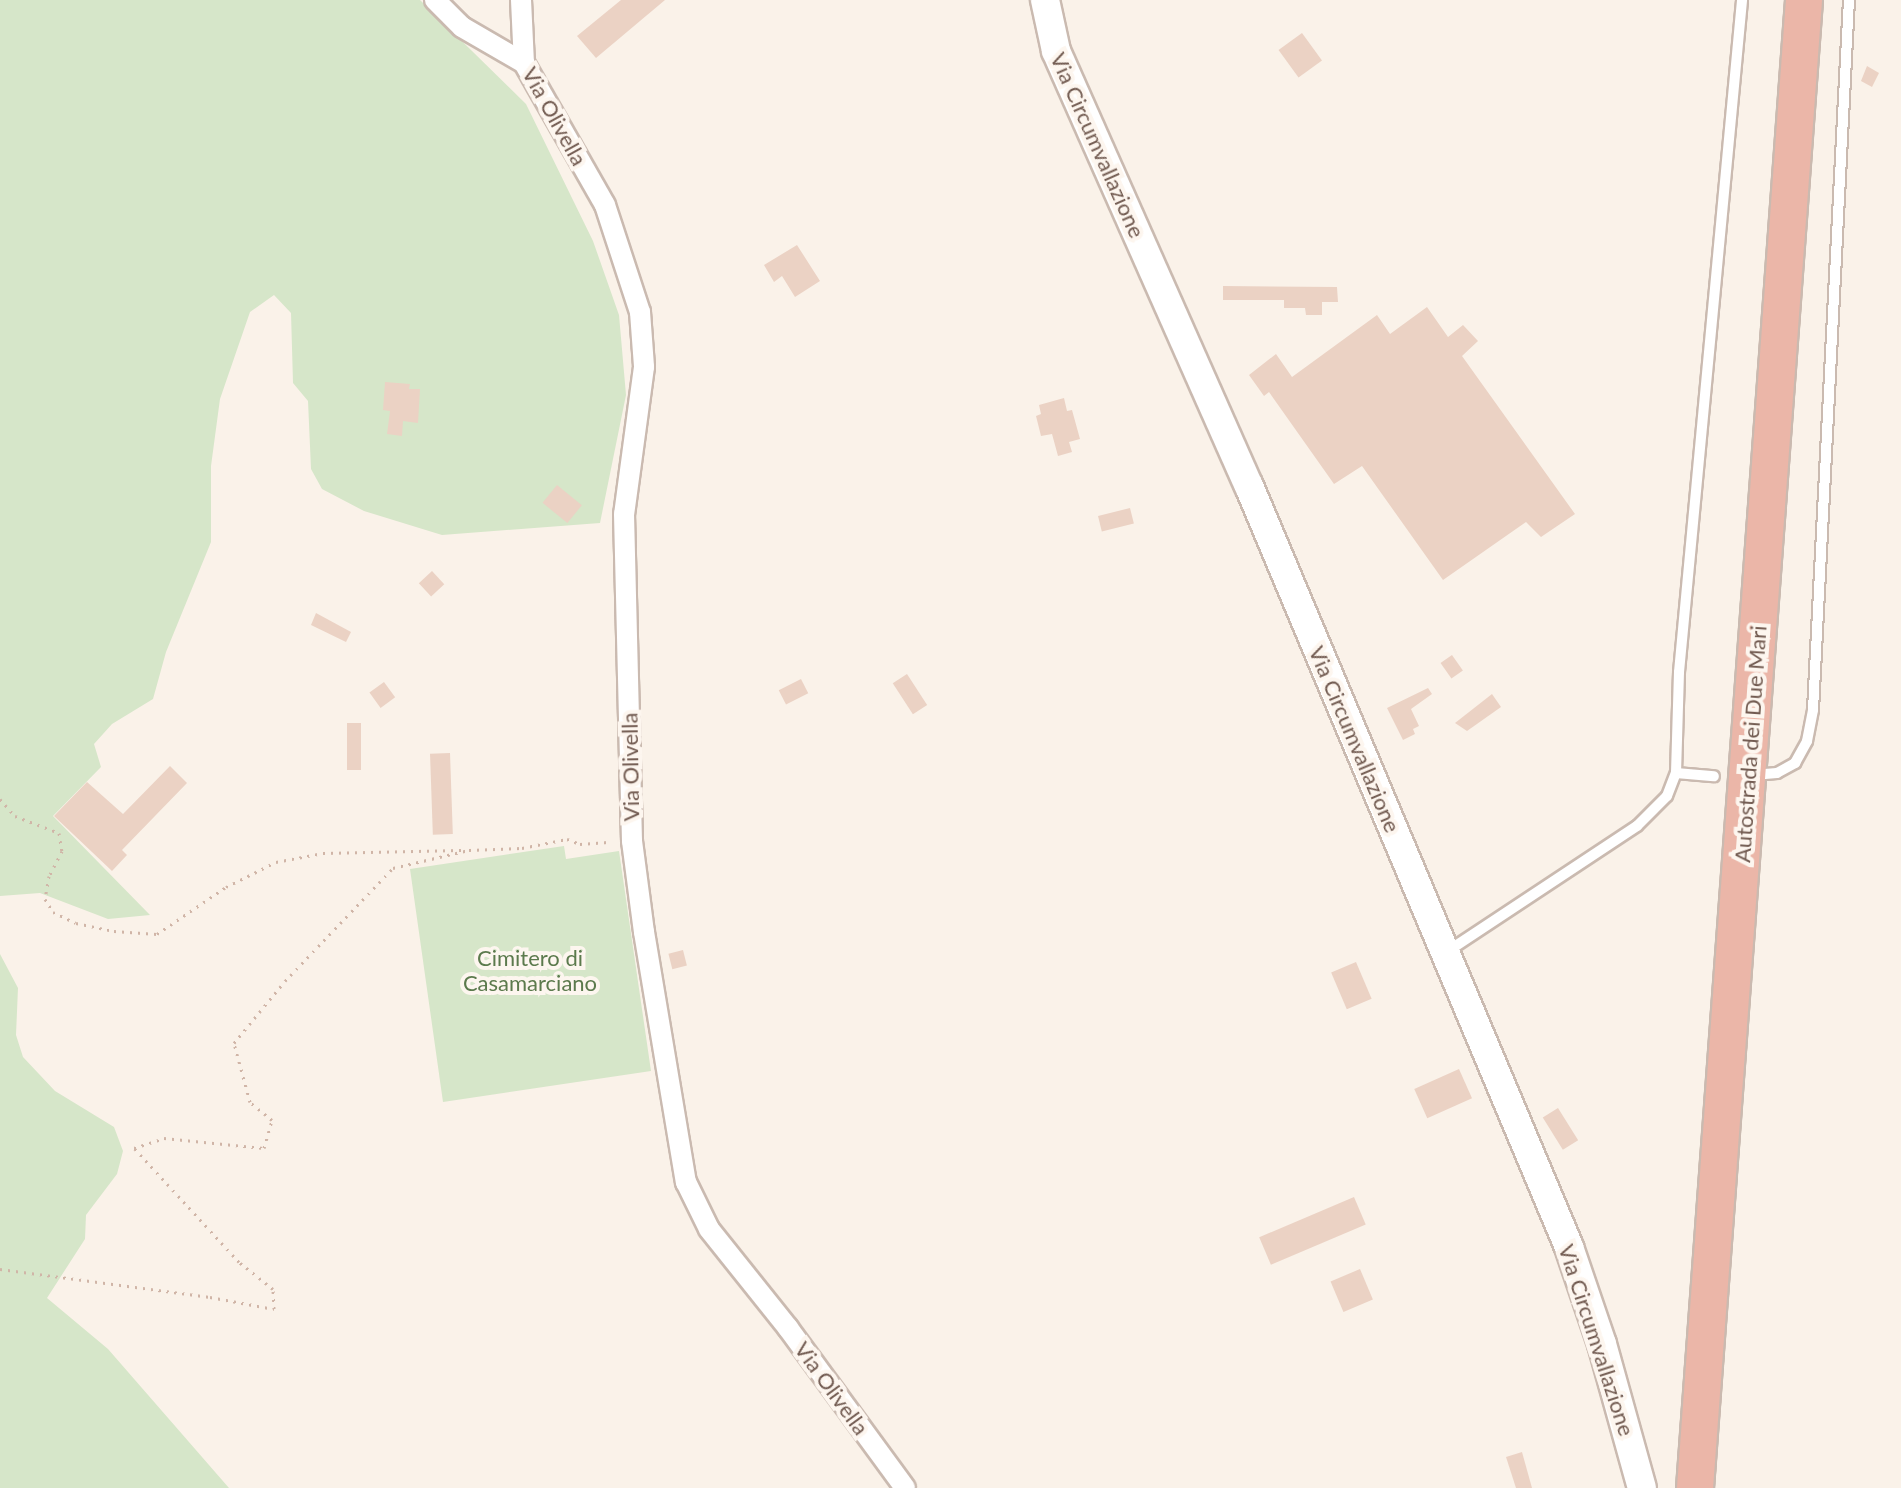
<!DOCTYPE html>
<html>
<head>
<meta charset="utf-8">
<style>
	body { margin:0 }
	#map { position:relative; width:1901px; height:1488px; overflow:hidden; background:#faf2e9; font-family:Lato,sans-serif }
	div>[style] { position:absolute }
	.green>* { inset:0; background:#d6e6c9 }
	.building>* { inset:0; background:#ebd2c4; transform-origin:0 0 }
	.path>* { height:3px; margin-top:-1.5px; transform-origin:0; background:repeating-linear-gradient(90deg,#d0b5a7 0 2px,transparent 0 8px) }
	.roads { filter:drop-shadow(2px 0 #cabab0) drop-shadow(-2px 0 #cabab0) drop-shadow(0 2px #cabab0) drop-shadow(0 -2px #cabab0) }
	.lane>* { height:10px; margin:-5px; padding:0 5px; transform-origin:5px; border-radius:5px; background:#fff }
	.street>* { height:20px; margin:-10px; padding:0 10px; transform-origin:10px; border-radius:10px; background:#fff }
	.secondary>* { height:28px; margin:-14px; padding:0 14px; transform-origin:14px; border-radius:14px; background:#fff }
	.highway>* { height:36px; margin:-18px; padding:0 18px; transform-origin:18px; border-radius:18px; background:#ebb6a8 }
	span { translate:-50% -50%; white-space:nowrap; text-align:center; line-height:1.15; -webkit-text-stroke:8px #fdf6ef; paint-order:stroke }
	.street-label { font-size:22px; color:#715a50 }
	.park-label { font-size:22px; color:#5c7a4d }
</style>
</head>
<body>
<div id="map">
	<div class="green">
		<i style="clip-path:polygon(0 0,420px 0,526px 104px,593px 241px,619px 315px,626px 395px,600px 523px,442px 535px,364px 511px,322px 489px,311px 469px,308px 401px,293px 383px,291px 313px,274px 295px,250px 312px,220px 399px,211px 466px,211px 542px,166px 652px,153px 699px,112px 724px,94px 744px,101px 767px,53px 816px,150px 915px,108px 919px,40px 893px,0 896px)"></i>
		<i style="clip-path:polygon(564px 846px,566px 859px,619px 851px,651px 1071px,443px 1102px,410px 869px)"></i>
		<i style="clip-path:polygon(0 954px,18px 988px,16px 1035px,23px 1057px,55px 1091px,114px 1127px,123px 1151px,117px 1174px,86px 1215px,85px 1239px,47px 1298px,108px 1349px,229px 1488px,0 1488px)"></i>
	</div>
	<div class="building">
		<i style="clip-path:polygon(621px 0,665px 0,596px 58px,577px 36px)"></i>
		<i style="left:1302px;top:33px;width:34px;height:29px;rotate:54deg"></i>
		<i style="clip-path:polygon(1867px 66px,1879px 73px,1872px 87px,1861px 81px)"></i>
		<i style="clip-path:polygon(797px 245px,820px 281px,795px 297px,782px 276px,774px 282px,764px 265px)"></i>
		<i style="clip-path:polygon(1223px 286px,1337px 287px,1338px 302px,1322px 302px,1322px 315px,1306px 315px,1305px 308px,1284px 308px,1284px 300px,1223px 300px)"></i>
		<i style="clip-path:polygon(1427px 307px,1448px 337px,1463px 325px,1478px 341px,1462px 356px,1575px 514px,1541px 537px,1526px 522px,1443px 580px,1362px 466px,1334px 484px,1269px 392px,1264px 396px,1249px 375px,1276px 354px,1292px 377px,1377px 315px,1390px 334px)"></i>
		<i style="clip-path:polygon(385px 382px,410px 384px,409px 389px,420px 389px,418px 423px,403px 421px,402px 436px,387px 434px,390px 411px,383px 410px)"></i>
		<i style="clip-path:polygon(1064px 398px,1067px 411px,1072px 410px,1080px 439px,1069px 442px,1072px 452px,1058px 456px,1052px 434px,1041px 436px,1036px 416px,1041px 414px,1039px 405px)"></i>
		<i style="left:557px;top:485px;width:32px;height:23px;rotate:39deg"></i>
		<i style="left:1130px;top:508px;width:16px;height:33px;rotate:76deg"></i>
		<i style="left:432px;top:571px;width:18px;height:18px;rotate:47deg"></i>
		<i style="clip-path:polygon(316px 613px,351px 632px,346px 642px,311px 625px)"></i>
		<i style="left:1452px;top:655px;width:19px;height:14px;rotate:55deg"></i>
		<i style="left:907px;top:674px;width:37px;height:17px;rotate:57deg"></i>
		<i style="left:801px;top:679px;width:16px;height:25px;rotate:63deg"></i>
		<i style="left:384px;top:682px;width:19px;height:18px;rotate:54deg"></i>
		<i style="clip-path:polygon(1428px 688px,1432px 694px,1411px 709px,1419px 726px,1413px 729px,1415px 734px,1403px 740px,1387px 708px)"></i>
		<i style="clip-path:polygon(1492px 694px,1501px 707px,1467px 731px,1455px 723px)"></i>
		<i style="left:347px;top:723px;width:14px;height:47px"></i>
		<i style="left:450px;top:753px;width:81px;height:20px;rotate:88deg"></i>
		<i style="clip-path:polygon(170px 766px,187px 783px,122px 850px,127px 855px,112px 871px,54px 816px,87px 782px,123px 814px)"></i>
		<i style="left:683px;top:950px;width:16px;height:15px;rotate:76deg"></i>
		<i style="left:1356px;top:962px;width:40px;height:27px;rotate:67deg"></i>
		<i style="left:1459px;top:1069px;width:32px;height:49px;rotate:66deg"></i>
		<i style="left:1558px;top:1108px;width:38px;height:18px;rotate:58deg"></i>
		<i style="left:1354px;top:1197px;width:30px;height:103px;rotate:67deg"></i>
		<i style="left:1360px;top:1269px;width:33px;height:32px;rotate:67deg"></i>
		<i style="clip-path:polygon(1522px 1452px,1532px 1488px,1516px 1488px,1506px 1457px)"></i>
	</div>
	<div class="path">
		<i style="left:0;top:799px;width:23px;rotate:49deg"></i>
		<i style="left:15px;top:816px;width:47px;rotate:21.1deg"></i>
		<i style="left:59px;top:833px;width:18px;rotate:81deg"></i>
		<i style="left:62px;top:851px;width:28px;rotate:117deg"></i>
		<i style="left:49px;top:876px;width:23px;rotate:100deg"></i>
		<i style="left:45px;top:899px;width:15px;rotate:58deg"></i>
		<i style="left:53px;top:912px;width:25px;rotate:26deg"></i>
		<i style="left:76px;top:923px;width:39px;rotate:12deg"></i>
		<i style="left:114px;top:931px;width:43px;rotate:4deg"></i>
		<i style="left:157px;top:934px;width:83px;rotate:-34.3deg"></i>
		<i style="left:226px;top:887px;width:56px;rotate:-26.6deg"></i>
		<i style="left:276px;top:862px;width:48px;rotate:-10.8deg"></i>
		<i style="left:323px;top:853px;width:138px;rotate:-1.2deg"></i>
		<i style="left:0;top:1269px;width:212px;rotate:7.6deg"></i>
		<i style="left:210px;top:1297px;width:65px;rotate:10.6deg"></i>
		<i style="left:274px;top:1309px;width:20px;rotate:-93deg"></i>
		<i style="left:273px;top:1289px;width:43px;rotate:-141.5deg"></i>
		<i style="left:239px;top:1262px;width:155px;rotate:-132.6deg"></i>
		<i style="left:134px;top:1148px;width:32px;rotate:-18deg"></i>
		<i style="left:164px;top:1138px;width:100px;rotate:5.7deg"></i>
		<i style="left:264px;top:1148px;width:29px;rotate:-74deg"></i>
		<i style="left:272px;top:1120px;width:28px;rotate:-141deg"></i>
		<i style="left:250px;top:1102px;width:61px;rotate:-105.2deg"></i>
		<i style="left:234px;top:1043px;width:80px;rotate:-50.6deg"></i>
		<i style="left:285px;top:981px;width:156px;rotate:-46.3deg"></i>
		<i style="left:393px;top:868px;width:78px;rotate:-13.3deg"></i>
		<i style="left:469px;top:850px;width:53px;rotate:-2.2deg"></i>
		<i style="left:522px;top:848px;width:46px;rotate:-11.3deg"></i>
		<i style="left:567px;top:839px;width:14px;rotate:21deg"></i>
		<i style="left:580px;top:844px;width:32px;rotate:-4deg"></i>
	</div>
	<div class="roads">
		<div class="lane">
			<i style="left:1676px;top:773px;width:38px;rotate:5deg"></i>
			<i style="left:1765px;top:774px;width:12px;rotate:-5deg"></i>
			<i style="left:1777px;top:773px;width:21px;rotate:-29deg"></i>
			<i style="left:1795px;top:763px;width:25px;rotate:-61deg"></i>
			<i style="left:1807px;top:741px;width:32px;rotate:-79deg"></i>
			<i style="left:1813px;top:710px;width:711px;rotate:-87.1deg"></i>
			<i style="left:1448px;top:951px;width:227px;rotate:-33.5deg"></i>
			<i style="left:1637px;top:826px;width:42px;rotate:-45deg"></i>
			<i style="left:1667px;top:796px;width:25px;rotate:-69deg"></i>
			<i style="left:1676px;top:773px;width:101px;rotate:-88.3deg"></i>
			<i style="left:1679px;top:672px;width:675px;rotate:-84.64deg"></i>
		</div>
		<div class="street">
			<i style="left:435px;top:0;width:38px;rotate:45deg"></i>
			<i style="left:462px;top:27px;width:72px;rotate:30.1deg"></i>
			<i style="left:521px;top:0;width:63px;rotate:87.3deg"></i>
			<i style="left:524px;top:63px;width:163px;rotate:60.3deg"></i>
			<i style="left:605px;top:205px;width:113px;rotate:71.9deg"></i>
			<i style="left:640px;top:312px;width:55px;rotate:85.8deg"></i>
			<i style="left:644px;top:367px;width:148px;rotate:97.7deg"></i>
			<i style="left:624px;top:514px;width:327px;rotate:88.6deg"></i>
			<i style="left:632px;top:841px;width:92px;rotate:82.5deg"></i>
			<i style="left:644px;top:932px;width:254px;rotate:80.5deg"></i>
			<i style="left:686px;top:1182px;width:52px;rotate:63.9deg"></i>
			<i style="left:709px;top:1229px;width:127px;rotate:51.4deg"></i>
			<i style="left:788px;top:1328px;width:198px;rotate:53.8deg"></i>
		</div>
		<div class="secondary">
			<i style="left:1045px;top:0;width:52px;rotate:77.8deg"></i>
			<i style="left:1056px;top:51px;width:476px;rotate:66.1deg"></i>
			<i style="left:1249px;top:486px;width:826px;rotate:67.19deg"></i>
			<i style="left:1569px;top:1247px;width:102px;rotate:71.2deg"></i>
			<i style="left:1602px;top:1344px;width:149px;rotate:74.5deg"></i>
		</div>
		<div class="highway">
			<i style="left:1695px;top:1488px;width:1492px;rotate:-85.81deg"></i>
		</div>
	</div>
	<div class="street-label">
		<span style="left:555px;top:116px;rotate:61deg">Via Olivella</span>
		<span style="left:1098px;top:145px;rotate:66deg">Via Circumvallazione</span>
		<span style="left:1355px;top:739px;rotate:67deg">Via Circumvallazione</span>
		<span style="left:1750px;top:744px;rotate:-86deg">Autostrada dei Due Mari</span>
		<span style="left:630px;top:767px;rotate:-91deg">Via Olivella</span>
		<span style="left:1597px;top:1340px;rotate:72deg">Via Circumvallazione</span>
		<span style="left:832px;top:1388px;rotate:54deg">Via Olivella</span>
	</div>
	<div class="park-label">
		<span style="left:530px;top:970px">Cimitero di<br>Casamarciano</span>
	</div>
</div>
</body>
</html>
